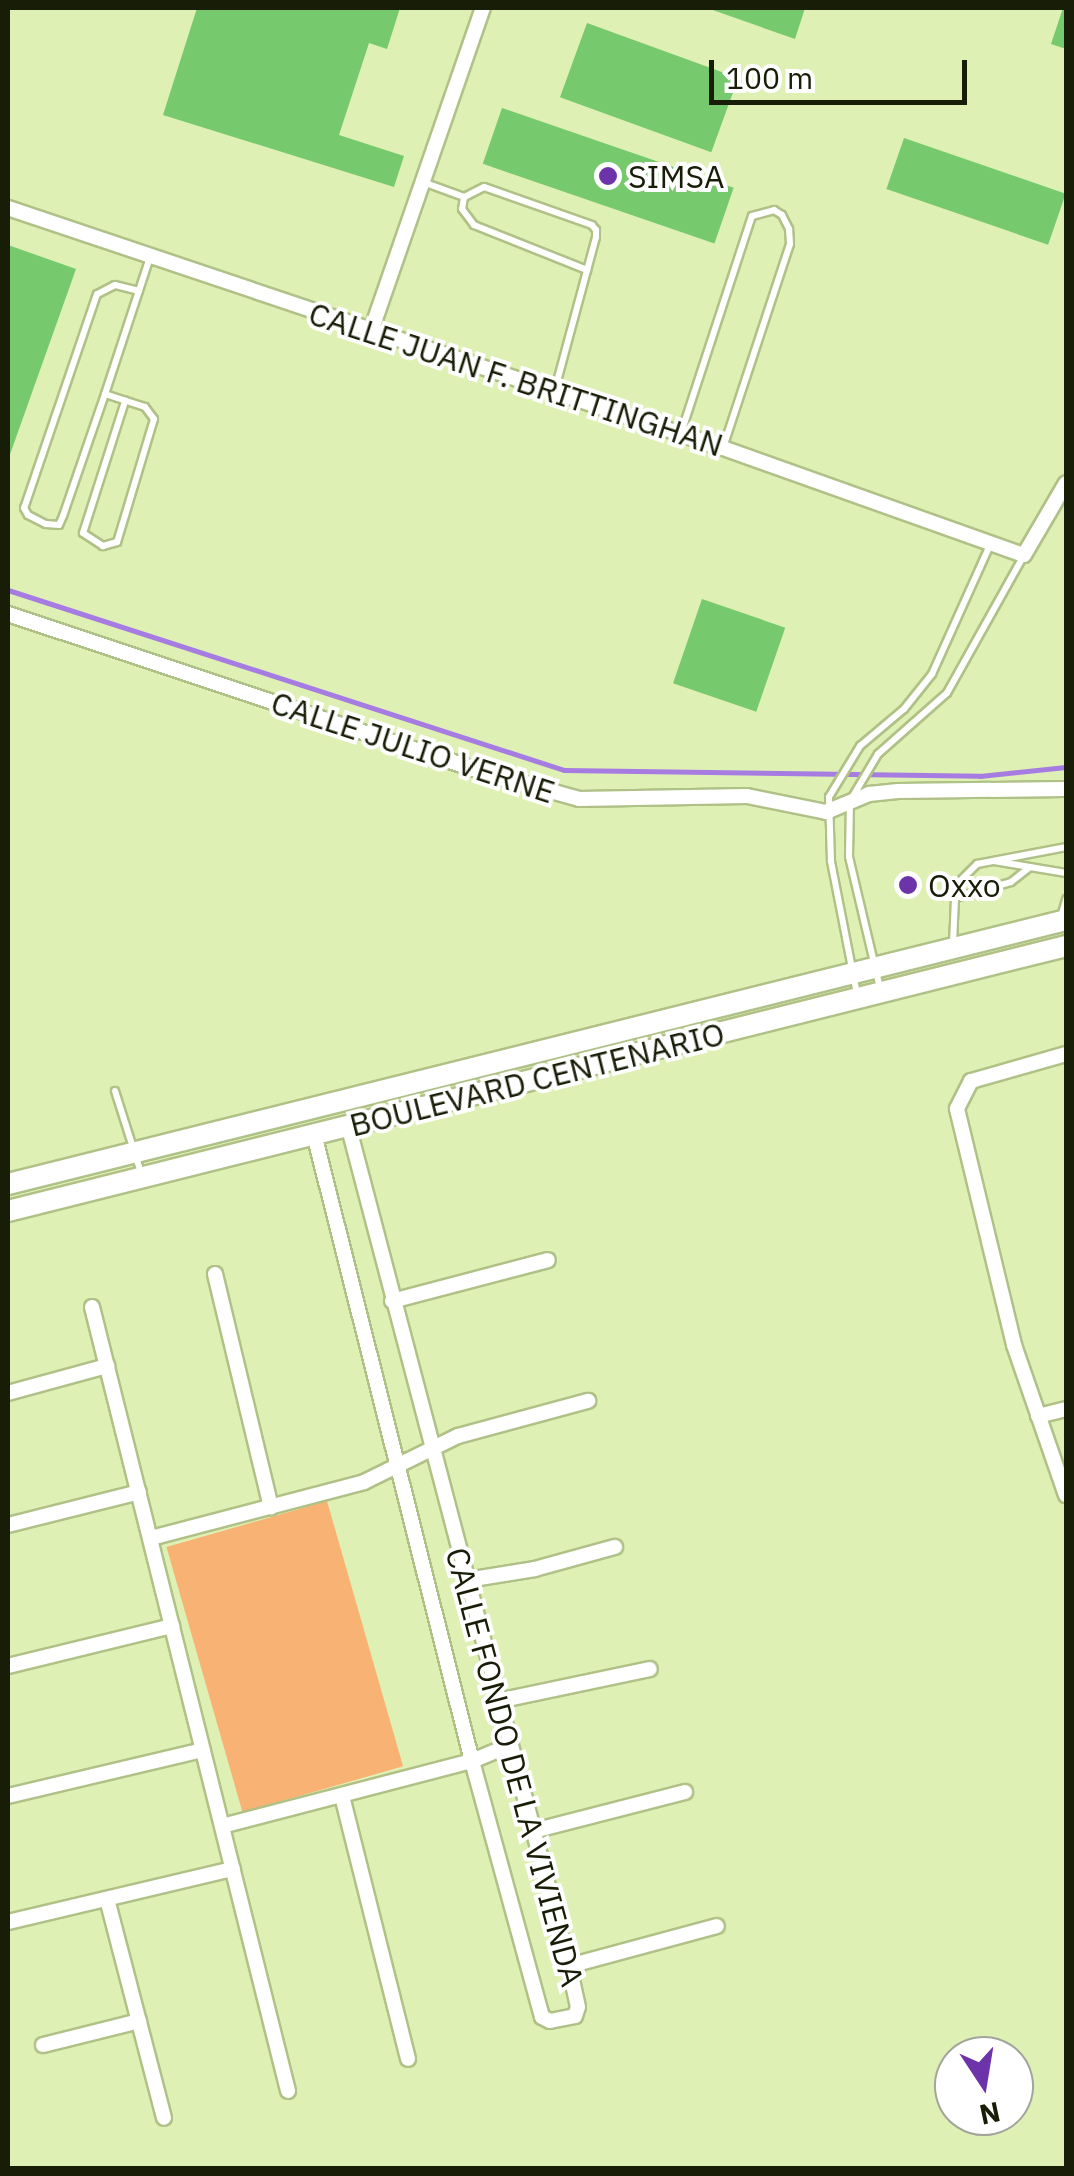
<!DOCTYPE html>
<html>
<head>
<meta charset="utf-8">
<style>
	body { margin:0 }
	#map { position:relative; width:1074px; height:2176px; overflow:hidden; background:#def0b4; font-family:"IBM Plex Sans",sans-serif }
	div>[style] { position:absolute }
	.green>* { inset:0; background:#f8b274; transform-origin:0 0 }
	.stream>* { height:5px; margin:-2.5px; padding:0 2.5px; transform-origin:2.5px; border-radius:2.5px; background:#a67ce2 }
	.building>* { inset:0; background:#76c96c; transform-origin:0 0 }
	.roads { filter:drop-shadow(2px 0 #b0c187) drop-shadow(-2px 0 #b0c187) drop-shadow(0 2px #b0c187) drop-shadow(0 -2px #b0c187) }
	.lane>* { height:6px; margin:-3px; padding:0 3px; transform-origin:3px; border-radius:3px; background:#fff }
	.street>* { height:14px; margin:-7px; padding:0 7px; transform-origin:7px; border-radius:7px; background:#fff }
	.secondary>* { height:20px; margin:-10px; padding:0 10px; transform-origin:10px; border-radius:10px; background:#fff }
	.dots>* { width:28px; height:28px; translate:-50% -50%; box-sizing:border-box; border:5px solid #fff; border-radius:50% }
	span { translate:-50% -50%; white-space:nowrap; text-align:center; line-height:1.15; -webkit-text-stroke:8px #fff; paint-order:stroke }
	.poi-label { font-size:32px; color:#171d07 }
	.left { translate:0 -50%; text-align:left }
	.street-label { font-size:32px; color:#171d07 }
	.frame { position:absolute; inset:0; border:10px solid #171d07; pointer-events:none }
	.north { position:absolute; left:934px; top:2036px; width:100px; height:100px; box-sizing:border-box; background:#fff; border:2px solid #a2a59c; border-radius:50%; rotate:168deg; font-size:28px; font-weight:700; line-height:40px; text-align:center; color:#171d07 }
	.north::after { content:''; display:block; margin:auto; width:35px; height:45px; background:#6d34aa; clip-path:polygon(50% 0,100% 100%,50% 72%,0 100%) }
	.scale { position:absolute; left:709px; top:60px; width:258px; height:45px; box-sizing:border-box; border:5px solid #171d07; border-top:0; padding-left:12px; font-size:30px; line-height:35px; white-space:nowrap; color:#171d07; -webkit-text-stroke:8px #fff; paint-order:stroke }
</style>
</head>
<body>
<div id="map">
	<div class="green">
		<i style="left:327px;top:1501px;width:276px;height:167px;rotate:74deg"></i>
	</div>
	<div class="stream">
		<i style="left:8px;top:590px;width:584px;rotate:17.94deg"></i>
		<i style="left:564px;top:770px;width:416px;rotate:0.8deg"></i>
		<i style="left:980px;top:776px;width:86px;rotate:-6deg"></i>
	</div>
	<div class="building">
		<i style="clip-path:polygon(197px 8px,400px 8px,387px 49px,369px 43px,339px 135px,404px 156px,394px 187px,163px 115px)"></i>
		<i style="clip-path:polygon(707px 8px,805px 8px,795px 39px)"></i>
		<i style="clip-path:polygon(1063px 8px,1066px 8px,1066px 49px,1051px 44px)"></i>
		<i style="left:587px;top:23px;width:161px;height:79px;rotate:20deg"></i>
		<i style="left:502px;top:108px;width:245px;height:59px;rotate:19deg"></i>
		<i style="left:904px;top:138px;width:171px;height:54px;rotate:19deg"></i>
		<i style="clip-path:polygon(8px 245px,76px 269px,8px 460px)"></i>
		<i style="left:702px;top:599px;width:88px;height:89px;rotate:19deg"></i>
	</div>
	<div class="roads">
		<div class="lane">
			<i style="left:423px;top:182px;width:44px;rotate:20.1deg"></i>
			<i style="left:139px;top:291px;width:25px;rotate:-166deg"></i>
			<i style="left:115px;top:285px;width:20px;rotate:153deg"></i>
			<i style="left:97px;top:294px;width:226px;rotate:108.8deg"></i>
			<i style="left:24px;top:508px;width:8px;rotate:60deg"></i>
			<i style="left:28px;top:515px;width:20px;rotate:27deg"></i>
			<i style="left:46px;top:524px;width:13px;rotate:4deg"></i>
			<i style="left:59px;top:525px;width:10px;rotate:-66deg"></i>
			<i style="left:63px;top:516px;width:129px;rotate:-71deg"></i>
			<i style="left:105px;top:394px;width:144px;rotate:-71.8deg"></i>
			<i style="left:555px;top:389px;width:157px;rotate:-74.9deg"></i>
			<i style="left:596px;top:237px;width:7px;rotate:-90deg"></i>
			<i style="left:596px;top:230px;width:6px;rotate:-129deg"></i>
			<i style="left:592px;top:225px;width:114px;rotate:-160.6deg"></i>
			<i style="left:484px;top:187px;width:22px;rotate:153deg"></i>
			<i style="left:464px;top:197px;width:12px;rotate:99deg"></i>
			<i style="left:462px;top:209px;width:20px;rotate:53deg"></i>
			<i style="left:474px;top:225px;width:122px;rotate:21.7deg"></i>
			<i style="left:105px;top:394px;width:42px;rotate:18deg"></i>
			<i style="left:145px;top:407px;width:15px;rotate:53deg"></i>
			<i style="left:154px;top:419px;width:128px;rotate:106.7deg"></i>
			<i style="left:117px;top:542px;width:15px;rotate:164deg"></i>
			<i style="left:103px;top:546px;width:24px;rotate:-147deg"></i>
			<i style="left:83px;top:533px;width:139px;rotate:-72.3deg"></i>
			<i style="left:681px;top:433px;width:228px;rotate:-71.9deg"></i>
			<i style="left:752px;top:216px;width:23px;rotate:-15deg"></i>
			<i style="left:774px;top:210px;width:9px;rotate:32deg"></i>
			<i style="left:782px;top:215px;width:16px;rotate:63deg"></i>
			<i style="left:789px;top:229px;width:15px;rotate:86deg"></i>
			<i style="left:790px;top:244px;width:212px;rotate:108.2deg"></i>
			<i style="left:994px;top:861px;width:73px;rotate:9.5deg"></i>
			<i style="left:955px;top:898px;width:58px;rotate:-15.9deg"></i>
			<i style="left:1011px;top:882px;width:24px;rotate:-38deg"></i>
			<i style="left:1061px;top:917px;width:19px;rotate:-74deg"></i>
			<i style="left:953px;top:944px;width:46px;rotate:-87.5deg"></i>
			<i style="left:955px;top:898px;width:18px;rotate:-74deg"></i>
			<i style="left:960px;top:881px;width:24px;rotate:-45deg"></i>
			<i style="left:977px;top:864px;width:91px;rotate:-10.8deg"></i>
			<i style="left:880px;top:988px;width:135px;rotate:-103.3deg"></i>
			<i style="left:849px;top:857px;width:56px;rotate:-89deg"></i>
			<i style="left:850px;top:801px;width:55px;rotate:-59.2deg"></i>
			<i style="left:878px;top:754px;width:92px;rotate:-41.5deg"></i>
			<i style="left:947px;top:693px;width:158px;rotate:-60.8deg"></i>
			<i style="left:857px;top:994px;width:136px;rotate:-101.1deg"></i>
			<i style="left:831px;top:861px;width:64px;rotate:-91.8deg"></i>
			<i style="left:829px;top:797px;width:60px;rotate:-58.7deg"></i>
			<i style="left:860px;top:746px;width:57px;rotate:-40.1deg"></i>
			<i style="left:904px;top:709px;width:45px;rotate:-51.3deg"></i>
			<i style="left:932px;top:674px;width:144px;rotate:-65.8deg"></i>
			<i style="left:115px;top:1091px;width:89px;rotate:72.4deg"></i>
		</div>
		<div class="street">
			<i style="left:8px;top:208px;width:754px;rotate:18.56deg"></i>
			<i style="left:723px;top:448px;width:319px;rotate:19.6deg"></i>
			<i style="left:1024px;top:555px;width:83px;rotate:-59.7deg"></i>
			<i style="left:371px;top:331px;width:342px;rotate:-70.9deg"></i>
			<i style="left:8px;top:614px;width:507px;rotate:18.4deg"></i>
			<i style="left:489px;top:774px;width:93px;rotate:15.5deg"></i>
			<i style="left:579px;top:799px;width:168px;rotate:-1deg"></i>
			<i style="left:747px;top:796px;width:81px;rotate:11.4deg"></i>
			<i style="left:826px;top:812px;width:47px;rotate:-22.7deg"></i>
			<i style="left:869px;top:794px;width:29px;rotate:-6deg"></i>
			<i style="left:898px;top:791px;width:168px;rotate:-0.7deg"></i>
			<i style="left:1066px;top:1054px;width:99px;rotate:164.1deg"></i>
			<i style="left:971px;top:1081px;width:31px;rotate:117deg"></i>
			<i style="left:957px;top:1109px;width:243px;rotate:76.4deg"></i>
			<i style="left:1014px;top:1345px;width:159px;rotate:70.9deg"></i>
			<i style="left:314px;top:1134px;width:647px;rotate:75.86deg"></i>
			<i style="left:472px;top:1761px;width:265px;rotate:74.7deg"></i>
			<i style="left:542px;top:2017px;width:9px;rotate:27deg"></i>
			<i style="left:550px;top:2021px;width:25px;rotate:-11deg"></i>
			<i style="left:575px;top:2016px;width:9px;rotate:-72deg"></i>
			<i style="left:578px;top:2007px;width:42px;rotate:-102.4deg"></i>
			<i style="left:569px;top:1966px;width:870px;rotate:-104.72deg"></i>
			<i style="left:215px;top:1274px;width:240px;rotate:76.5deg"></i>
			<i style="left:392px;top:1301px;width:161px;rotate:-14.7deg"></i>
			<i style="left:92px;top:1307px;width:808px;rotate:75.96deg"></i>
			<i style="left:8px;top:1393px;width:103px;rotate:-15.3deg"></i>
			<i style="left:1038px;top:1416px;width:29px;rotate:-14deg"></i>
			<i style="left:8px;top:1525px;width:135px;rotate:-14.1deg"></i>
			<i style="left:151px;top:1538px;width:220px;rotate:-14.7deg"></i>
			<i style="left:364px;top:1482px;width:105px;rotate:-26.1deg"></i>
			<i style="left:458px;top:1436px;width:135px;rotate:-15.1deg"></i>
			<i style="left:467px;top:1580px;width:69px;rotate:-9.2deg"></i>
			<i style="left:535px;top:1569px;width:83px;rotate:-15.4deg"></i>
			<i style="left:8px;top:1666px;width:169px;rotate:-13.7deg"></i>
			<i style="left:498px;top:1701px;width:155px;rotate:-11.9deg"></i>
			<i style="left:8px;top:1796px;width:200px;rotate:-13.3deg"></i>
			<i style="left:342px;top:1796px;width:271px;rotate:75.9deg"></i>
			<i style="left:222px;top:1826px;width:258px;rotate:-14.6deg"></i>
			<i style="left:472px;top:1761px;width:41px;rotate:-22.8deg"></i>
			<i style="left:533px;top:1831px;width:157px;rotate:-14.4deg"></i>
			<i style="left:107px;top:1899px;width:226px;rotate:75.4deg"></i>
			<i style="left:8px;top:1922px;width:231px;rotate:-13.3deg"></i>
			<i style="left:569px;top:1966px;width:153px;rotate:-15.1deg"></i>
			<i style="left:43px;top:2045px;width:99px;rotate:-14deg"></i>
		</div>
		<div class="secondary">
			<i style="left:8px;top:1184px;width:1090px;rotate:-14.01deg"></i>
			<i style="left:8px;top:1211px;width:1091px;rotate:-14.06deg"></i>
		</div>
	</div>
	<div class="dots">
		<i style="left:608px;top:176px;background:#6d34aa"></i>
		<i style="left:908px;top:885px;background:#6d34aa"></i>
	</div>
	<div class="poi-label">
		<span class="left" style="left:628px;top:176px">SIMSA</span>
		<span class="left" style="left:928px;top:885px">Oxxo</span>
	</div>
	<div class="street-label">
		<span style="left:516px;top:379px;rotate:18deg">CALLE JUAN F. BRITTINGHAN</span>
		<span style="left:413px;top:747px;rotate:18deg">CALLE JULIO VERNE</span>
		<span style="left:537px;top:1079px;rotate:-14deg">BOULEVARD CENTENARIO</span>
		<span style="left:515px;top:1767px;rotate:75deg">CALLE FONDO DE LA VIVIENDA</span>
	</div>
	<div class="frame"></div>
	<div class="north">N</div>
	<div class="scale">100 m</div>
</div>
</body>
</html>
